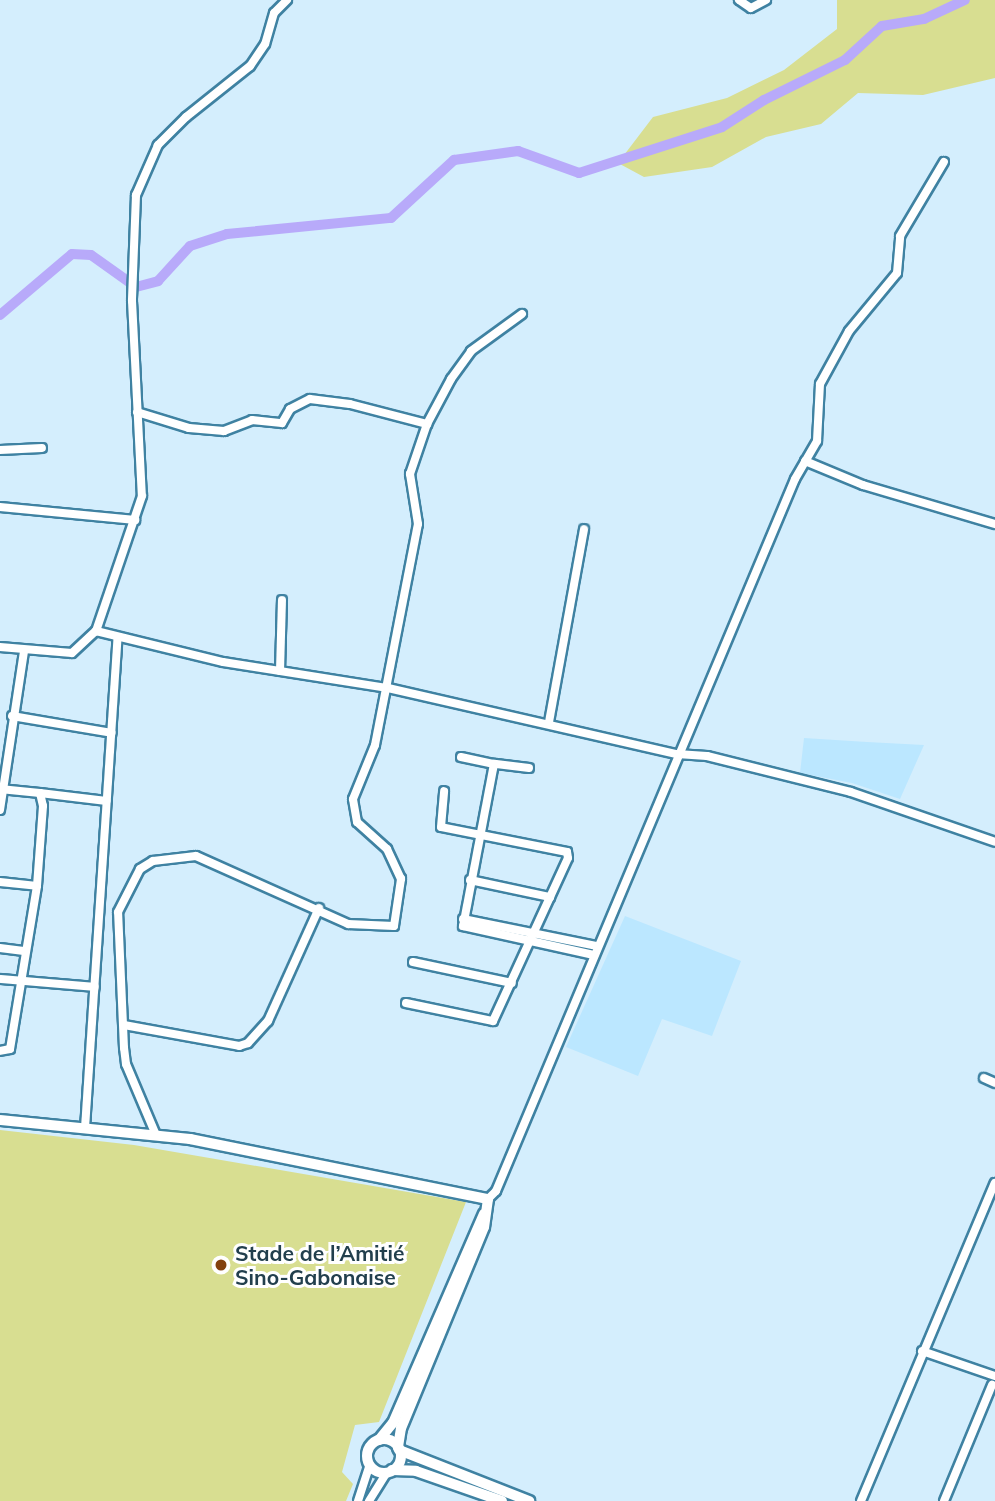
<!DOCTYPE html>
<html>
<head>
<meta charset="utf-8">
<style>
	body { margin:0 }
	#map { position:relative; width:995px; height:1501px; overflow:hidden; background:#d4eefd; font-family:Mulish,sans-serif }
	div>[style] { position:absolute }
	.built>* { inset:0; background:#bbe7ff }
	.green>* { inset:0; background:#d8de91 }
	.river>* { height:10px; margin:-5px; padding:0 5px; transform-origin:5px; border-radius:5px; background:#b8aafa }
	.roads { filter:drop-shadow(2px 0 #3f82a2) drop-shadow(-2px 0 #3f82a2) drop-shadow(0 2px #3f82a2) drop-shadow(0 -2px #3f82a2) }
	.minor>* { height:8px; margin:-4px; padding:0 4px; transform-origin:4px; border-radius:4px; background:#fff }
	.major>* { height:10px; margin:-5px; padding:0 5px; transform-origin:5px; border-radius:5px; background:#fff }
	.major>.ring { margin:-5px; padding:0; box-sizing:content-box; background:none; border:10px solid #fff; border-radius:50% }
	.dots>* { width:19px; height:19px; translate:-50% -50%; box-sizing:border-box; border:4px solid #fff; border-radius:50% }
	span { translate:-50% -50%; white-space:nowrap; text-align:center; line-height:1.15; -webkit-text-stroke:6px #fff; paint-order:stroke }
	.poi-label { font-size:21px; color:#223f4d; font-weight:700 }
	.left { translate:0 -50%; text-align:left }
</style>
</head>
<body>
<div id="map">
	<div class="built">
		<i style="clip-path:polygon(804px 738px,867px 742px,924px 745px,900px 799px,852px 783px,800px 773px)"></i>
		<i style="clip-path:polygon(625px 916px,741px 961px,712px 1036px,662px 1019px,638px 1076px,566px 1047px)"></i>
	</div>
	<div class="green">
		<i style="clip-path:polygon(837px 0,995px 0,995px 78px,923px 95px,858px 93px,821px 124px,766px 137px,712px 167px,644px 177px,618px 163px,653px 117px,727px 98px,784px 70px,837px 29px)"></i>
		<i style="clip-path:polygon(0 1130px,134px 1145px,466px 1202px,379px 1422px,355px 1425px,342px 1472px,353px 1484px,346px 1501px,0 1501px)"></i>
	</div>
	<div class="river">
		<i style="left:0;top:315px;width:94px;rotate:-40.3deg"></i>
		<i style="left:72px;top:254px;width:19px;rotate:3deg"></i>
		<i style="left:91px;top:255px;width:55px;rotate:35.4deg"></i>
		<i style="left:136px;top:287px;width:23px;rotate:-15deg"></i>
		<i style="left:158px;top:281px;width:47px;rotate:-47.6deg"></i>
		<i style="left:190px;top:246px;width:39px;rotate:-18deg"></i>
		<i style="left:227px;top:234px;width:165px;rotate:-5.6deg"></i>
		<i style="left:391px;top:218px;width:86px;rotate:-42.6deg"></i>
		<i style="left:454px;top:160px;width:65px;rotate:-8deg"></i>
		<i style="left:518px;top:151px;width:65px;rotate:19.8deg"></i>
		<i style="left:579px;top:173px;width:150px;rotate:-17.8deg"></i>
		<i style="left:722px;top:127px;width:50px;rotate:-32.7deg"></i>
		<i style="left:764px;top:100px;width:90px;rotate:-26.3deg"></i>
		<i style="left:845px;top:60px;width:50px;rotate:-42.6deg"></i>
		<i style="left:882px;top:26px;width:43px;rotate:-9.5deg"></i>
		<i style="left:924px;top:19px;width:45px;rotate:-24.9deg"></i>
	</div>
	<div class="roads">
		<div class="minor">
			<i style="left:287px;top:0;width:18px;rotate:135deg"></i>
			<i style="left:274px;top:13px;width:32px;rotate:106deg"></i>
			<i style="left:265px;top:44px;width:27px;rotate:124deg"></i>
			<i style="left:250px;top:66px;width:82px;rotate:141.4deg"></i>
			<i style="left:186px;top:117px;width:40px;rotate:135deg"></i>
			<i style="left:158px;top:145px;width:55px;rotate:113.7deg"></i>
			<i style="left:136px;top:195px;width:106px;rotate:92.2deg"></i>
			<i style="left:132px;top:301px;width:195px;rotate:87.1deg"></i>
			<i style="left:142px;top:496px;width:143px;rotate:108.8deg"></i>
			<i style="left:96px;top:631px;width:131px;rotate:13.7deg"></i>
			<i style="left:223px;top:662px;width:167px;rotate:9deg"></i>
			<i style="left:388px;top:688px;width:296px;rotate:12.9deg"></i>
			<i style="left:677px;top:754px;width:30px;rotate:4deg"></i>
			<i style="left:707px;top:756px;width:148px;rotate:14deg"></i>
			<i style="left:851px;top:792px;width:152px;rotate:19.1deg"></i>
			<i style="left:739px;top:0;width:14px;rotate:34deg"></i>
			<i style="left:751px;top:8px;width:17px;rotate:-28deg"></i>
			<i style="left:137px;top:412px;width:54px;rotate:17.1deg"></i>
			<i style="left:189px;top:428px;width:35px;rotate:5deg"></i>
			<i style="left:224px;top:431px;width:30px;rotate:-21deg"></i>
			<i style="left:252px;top:420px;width:30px;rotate:6deg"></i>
			<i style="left:282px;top:423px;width:16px;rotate:-60deg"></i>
			<i style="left:290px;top:409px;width:22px;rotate:-27deg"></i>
			<i style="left:310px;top:399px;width:40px;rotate:7.1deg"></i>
			<i style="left:350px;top:404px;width:80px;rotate:14.6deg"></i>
			<i style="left:0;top:450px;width:42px;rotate:-2.7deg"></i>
			<i style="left:805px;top:461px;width:63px;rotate:22.5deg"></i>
			<i style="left:863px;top:485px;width:138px;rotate:16.5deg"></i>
			<i style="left:0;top:507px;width:136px;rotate:5.5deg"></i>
			<i style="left:0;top:647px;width:72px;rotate:4.8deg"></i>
			<i style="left:72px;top:653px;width:33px;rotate:-43deg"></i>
			<i style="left:280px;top:671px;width:71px;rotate:-88.4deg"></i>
			<i style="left:12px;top:716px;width:101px;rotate:9.6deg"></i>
			<i style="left:549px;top:722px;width:196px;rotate:-79.7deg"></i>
			<i style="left:461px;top:757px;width:34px;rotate:12deg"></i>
			<i style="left:529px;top:768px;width:35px;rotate:-173deg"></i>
			<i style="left:494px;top:764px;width:165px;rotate:100.8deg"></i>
			<i style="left:463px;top:926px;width:134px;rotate:12.5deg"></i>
			<i style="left:0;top:789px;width:40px;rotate:5.7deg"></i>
			<i style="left:40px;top:793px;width:13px;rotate:77deg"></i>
			<i style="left:43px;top:806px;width:80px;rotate:94.3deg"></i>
			<i style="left:37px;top:886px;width:165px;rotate:99.4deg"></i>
			<i style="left:10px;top:1049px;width:10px;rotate:169deg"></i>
			<i style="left:40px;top:793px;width:67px;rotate:6.8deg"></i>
			<i style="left:0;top:810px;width:161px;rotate:-81.4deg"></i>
			<i style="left:470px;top:880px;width:82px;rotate:12deg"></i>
			<i style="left:0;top:882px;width:37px;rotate:6deg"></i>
			<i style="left:463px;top:919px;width:137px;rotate:11.4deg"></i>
			<i style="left:0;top:948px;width:24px;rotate:7deg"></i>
			<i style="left:413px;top:962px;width:101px;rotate:12deg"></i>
			<i style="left:0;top:979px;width:95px;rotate:4.8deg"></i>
			<i style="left:406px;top:1003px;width:89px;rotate:11.7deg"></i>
			<i style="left:493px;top:1021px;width:179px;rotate:-65.3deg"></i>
			<i style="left:568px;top:858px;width:6px;rotate:-99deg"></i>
			<i style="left:567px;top:852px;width:128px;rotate:-168.8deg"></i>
			<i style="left:441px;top:827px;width:36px;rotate:-85deg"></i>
			<i style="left:124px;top:1025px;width:117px;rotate:10.3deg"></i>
			<i style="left:239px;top:1046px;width:9px;rotate:-18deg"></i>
			<i style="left:248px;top:1043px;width:30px;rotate:-48deg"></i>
			<i style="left:268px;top:1021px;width:124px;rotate:-65.7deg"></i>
			<i style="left:984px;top:1078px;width:12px;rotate:24deg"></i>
			<i style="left:85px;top:1128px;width:492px;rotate:-86.2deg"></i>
			<i style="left:156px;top:1135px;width:77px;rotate:-112.9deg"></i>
			<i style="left:126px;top:1064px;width:16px;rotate:-97deg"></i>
			<i style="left:124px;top:1048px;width:136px;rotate:-92.5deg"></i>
			<i style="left:118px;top:912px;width:48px;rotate:-62.9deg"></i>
			<i style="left:140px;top:869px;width:15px;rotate:-32deg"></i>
			<i style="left:153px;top:861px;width:43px;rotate:-6.6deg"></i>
			<i style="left:196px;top:856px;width:167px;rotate:24.1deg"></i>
			<i style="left:348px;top:924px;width:46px;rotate:2.5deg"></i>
			<i style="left:394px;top:926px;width:48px;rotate:-81.5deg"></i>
			<i style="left:401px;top:879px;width:33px;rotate:-115deg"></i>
			<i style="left:387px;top:849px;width:40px;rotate:-138deg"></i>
			<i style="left:357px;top:822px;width:23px;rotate:-100deg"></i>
			<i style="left:353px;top:799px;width:58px;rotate:-67.8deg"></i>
			<i style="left:375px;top:745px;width:225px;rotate:-79deg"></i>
			<i style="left:418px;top:524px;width:51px;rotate:-99.1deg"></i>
			<i style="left:410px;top:474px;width:53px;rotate:-71.2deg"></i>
			<i style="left:427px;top:424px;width:51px;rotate:-61.9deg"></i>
			<i style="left:451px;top:379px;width:34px;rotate:-54deg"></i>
			<i style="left:471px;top:351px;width:63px;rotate:-36deg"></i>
			<i style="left:488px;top:1199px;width:11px;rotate:-45deg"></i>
			<i style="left:496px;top:1191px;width:772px;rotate:-67.22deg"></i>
			<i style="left:795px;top:479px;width:44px;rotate:-59.9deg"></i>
			<i style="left:817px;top:441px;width:57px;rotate:-87deg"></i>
			<i style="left:820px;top:384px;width:60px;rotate:-61.3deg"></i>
			<i style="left:849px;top:331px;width:75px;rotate:-50.4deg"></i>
			<i style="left:897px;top:273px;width:37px;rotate:-85deg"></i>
			<i style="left:900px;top:236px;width:86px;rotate:-59.3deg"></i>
			<i style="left:922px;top:1351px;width:77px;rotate:18.9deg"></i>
			<i style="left:358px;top:1501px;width:38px;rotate:-72deg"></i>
			<i style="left:369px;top:1501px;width:34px;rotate:-58deg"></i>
			<i style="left:861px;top:1501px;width:345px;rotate:-67.2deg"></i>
			<i style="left:944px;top:1501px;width:126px;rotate:-67.5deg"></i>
		</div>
		<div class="major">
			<i style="left:0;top:1120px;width:191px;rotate:5.7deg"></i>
			<i style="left:190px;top:1139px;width:304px;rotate:11.4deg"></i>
			<i style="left:488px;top:1199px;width:28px;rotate:98deg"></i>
			<i style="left:484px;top:1227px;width:217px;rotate:112.4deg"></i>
			<i style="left:401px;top:1428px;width:20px;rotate:99deg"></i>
			<i class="ring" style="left:367px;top:1439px;width:24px;height:24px"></i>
			<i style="left:379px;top:1440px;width:22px;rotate:-51deg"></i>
			<i style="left:393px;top:1423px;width:228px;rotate:-66.5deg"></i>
			<i style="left:399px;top:1450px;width:140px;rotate:21.4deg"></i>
			<i style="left:392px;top:1470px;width:24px;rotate:2deg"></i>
			<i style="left:416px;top:1471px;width:91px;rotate:19.2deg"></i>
		</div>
	</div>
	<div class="dots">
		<i style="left:221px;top:1265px;background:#83410f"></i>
	</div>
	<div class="poi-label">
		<span class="left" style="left:235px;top:1265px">Stade de l’Amitié<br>Sino-Gabonaise</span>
	</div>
</div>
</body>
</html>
